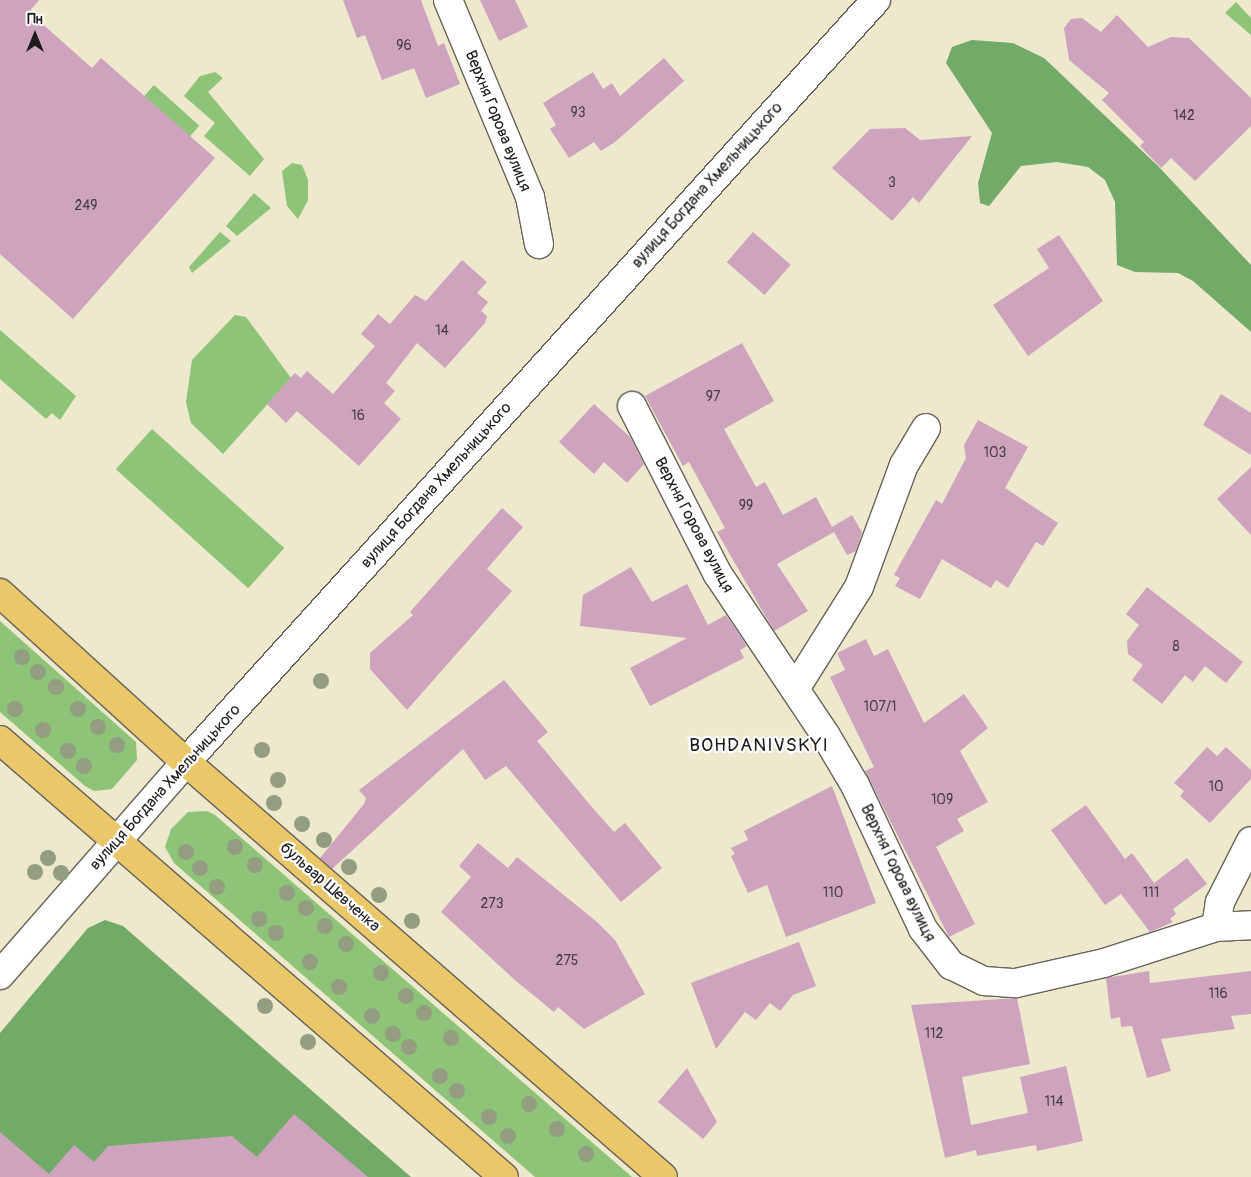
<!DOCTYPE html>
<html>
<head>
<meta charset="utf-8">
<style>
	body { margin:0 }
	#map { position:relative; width:1251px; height:1177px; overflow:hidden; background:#eee8cd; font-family:Pangolin,sans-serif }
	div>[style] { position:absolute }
	.green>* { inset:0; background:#8dc478; transform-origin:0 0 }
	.forest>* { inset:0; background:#72aa68 }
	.building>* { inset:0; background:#cea3bd; transform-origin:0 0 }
	.roads { filter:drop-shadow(1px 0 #66635a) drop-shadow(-1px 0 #66635a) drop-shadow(0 1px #66635a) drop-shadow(0 -1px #66635a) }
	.minor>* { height:28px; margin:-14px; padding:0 14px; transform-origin:14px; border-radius:14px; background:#fff }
	.major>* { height:28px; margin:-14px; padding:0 14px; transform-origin:14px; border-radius:14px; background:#eac769 }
	.trees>* { width:16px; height:16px; margin:-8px; border-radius:50%; background:#939d80 }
	span { translate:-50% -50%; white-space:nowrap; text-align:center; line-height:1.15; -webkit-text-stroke:4.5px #fff; paint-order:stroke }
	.number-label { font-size:14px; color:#483e44 }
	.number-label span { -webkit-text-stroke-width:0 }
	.street-label { font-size:16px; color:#1c1c1c }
	.quarter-label { font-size:19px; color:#1c1c1c; letter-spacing:1px }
	.north { position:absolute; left:10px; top:10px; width:50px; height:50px; -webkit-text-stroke:4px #fff; paint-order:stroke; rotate:0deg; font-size:14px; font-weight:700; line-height:20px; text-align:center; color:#1c1c1c }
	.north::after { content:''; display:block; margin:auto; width:18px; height:22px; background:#1c1c1c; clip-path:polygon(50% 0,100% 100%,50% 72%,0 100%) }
</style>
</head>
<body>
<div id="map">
	<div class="green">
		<i style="clip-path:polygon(1236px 2px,1251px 18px,1251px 35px,1225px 13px)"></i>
		<i style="clip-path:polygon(215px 72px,223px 78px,208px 92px,264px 159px,250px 176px,204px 136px,215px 123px,184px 96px,200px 76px)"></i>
		<i style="left:154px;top:85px;width:61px;height:15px;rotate:42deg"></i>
		<i style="clip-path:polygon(292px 163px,302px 165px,308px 180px,308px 200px,298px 219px,287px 206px,282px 171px)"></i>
		<i style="clip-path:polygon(254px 193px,271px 208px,237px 236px,226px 226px)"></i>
		<i style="clip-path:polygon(220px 232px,231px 241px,192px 273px,189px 267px)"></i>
		<i style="clip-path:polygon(235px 315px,246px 317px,291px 378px,223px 454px,191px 423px,186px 402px,192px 360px)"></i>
		<i style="clip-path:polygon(0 330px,76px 396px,60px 420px,52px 413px,46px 419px,0 379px)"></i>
		<i style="left:152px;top:429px;width:178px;height:54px;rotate:42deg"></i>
		<i style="clip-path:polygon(0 621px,136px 742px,137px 760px,112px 789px,94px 791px,85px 786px,0 712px)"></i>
		<i style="clip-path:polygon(207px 811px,215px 815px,632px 1177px,535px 1177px,174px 863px,165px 847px,171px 829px,188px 812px)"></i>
	</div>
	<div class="forest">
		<i style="clip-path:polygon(972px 40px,1013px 43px,1044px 58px,1158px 166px,1251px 265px,1251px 332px,1193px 281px,1178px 273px,1135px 272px,1117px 265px,1115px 202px,1105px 180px,1088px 167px,1057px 162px,1021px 166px,989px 206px,980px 203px,978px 183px,992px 133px,946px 63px,952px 47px)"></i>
		<i style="clip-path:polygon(105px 920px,123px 926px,411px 1177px,0 1177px,0 1033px,88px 928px)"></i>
	</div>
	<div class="building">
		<i style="clip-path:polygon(0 0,39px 0,29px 12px,92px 68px,101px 58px,215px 158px,73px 319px,0 254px)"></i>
		<i style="clip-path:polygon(343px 0,421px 0,438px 46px,444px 43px,460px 84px,426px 98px,414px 68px,382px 80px,365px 35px,357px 38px)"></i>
		<i style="clip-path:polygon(480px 0,515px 0,528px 27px,499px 41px)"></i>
		<i style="clip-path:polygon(1117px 15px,1148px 47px,1171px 37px,1189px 38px,1251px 98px,1251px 126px,1195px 181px,1171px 158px,1161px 168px,1140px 146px,1144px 142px,1102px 100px,1109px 93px,1069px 60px,1064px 28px,1071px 19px,1082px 18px,1101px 32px)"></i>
		<i style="clip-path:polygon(664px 58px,684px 81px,615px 142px,601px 151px,594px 142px,569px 158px,550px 129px,556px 125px,543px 103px,593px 72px,603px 89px,612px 83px,620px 96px)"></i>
		<i style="clip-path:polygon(905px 128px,920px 140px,972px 136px,919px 203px,913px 197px,892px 221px,832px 168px,870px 129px)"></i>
		<i style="left:753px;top:232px;width:50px;height:40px;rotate:41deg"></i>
		<i style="clip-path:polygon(1059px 235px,1103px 301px,1028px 356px,993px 305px,1049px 268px,1037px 249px)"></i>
		<i style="clip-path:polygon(462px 260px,487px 282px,477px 293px,488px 302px,481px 311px,487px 316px,485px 323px,445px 368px,417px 343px,386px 383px,395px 391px,384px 403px,401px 419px,359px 466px,297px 411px,286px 423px,267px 404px,295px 373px,301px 378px,307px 371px,333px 394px,375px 346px,361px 334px,378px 314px,390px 324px,415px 295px,426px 301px)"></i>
		<i style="clip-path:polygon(742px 343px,774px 401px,724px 429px,756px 487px,765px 482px,783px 515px,816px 497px,832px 527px,852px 515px,862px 532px,856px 551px,847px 555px,834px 532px,777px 564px,808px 611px,774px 631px,717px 532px,725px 528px,689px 462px,683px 466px,645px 396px)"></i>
		<i style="clip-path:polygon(1221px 394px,1251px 413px,1251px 455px,1203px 425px)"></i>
		<i style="clip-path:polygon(594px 404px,630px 437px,644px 464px,627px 483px,604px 462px,594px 474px,559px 442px)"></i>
		<i style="clip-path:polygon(978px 420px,1028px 447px,1005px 488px,1058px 523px,1043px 546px,1036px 542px,1008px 588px,996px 580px,991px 588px,942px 559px,920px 599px,895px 586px,900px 578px,894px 575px,936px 500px,942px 504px,966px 458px,964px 445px)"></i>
		<i style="clip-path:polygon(1251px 467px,1251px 535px,1217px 499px)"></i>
		<i style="clip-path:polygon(502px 508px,523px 527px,487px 569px,512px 591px,407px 710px,370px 669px,370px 653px,413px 615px,410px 612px)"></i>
		<i style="clip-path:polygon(631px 567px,652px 602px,687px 584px,708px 625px,726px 615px,747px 646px,740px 650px,744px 658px,650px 706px,630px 668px,687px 638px,580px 626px,583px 595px)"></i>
		<i style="clip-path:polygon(1147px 587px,1243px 662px,1226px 683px,1205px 666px,1193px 682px,1185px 675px,1162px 704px,1132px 680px,1143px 665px,1128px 654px,1127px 641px,1139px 625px,1126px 614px)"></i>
		<i style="clip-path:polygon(866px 639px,874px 656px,888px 649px,924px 723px,964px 694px,988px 728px,960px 751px,988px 802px,957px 819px,964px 831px,936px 847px,975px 924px,949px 937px,865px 771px,874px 767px,830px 677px,845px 670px,837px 653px)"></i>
		<i style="clip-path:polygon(504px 680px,548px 732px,537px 741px,591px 806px,614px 832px,625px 823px,662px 868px,621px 902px,506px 766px,485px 780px,463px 749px,332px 869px,320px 858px,364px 804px,366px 798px,359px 790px)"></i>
		<i style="clip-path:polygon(1207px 747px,1217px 756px,1226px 747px,1251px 770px,1251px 779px,1210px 823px,1180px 796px,1184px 791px,1174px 783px)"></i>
		<i style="clip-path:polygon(832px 786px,876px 903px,786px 937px,767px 885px,748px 893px,731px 856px,735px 854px,731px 848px,748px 840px,744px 831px)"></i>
		<i style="clip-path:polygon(1086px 805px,1125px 859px,1132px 853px,1154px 883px,1187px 858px,1207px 884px,1173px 909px,1176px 914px,1170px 919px,1173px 922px,1150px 932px,1121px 894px,1105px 905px,1051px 830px)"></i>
		<i style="clip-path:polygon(478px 843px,508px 868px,517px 857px,597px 922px,615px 940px,645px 994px,584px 1029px,558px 1007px,554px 1012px,516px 981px,441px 912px,471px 877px,459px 866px)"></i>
		<i style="clip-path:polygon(799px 942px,816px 986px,793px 995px,780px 1011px,770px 1003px,756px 1020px,745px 1012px,716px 1049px,691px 983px)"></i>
		<i style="clip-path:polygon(1149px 971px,1150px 983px,1251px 971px,1251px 1014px,1231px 1016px,1235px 1029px,1161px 1039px,1171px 1071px,1147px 1078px,1132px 1026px,1121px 1027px,1120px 1017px,1111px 1019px,1106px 978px)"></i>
		<i style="clip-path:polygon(1017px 998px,1030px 1064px,962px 1077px,971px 1125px,1028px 1113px,1020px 1077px,1066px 1066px,1083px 1141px,1037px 1151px,1036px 1145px,977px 1156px,976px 1150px,945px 1158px,911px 1005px)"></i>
		<i style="clip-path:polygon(687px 1068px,717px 1122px,703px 1139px,658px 1102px)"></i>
		<i style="clip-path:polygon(294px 1114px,368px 1177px,0 1177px,0 1132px,49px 1174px,74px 1145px,94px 1162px,108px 1146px,232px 1136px,257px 1157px)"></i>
	</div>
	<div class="roads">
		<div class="minor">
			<i style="left:448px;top:0;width:213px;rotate:67.4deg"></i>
			<i style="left:530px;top:197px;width:48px;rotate:79.2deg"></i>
			<i style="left:632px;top:406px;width:187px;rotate:63deg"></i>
			<i style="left:717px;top:573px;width:196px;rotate:56.2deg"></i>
			<i style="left:826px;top:736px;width:57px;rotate:59.4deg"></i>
			<i style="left:855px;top:785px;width:159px;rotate:64.7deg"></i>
			<i style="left:923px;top:929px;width:46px;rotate:52.1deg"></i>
			<i style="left:951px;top:965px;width:37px;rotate:26deg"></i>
			<i style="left:984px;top:981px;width:32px;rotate:4deg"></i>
			<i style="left:1016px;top:983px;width:90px;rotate:-12.8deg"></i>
			<i style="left:1104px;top:963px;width:118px;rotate:-17.8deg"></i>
			<i style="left:1216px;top:927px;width:35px;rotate:-3deg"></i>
			<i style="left:795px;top:689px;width:120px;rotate:-57.9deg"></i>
			<i style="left:859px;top:587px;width:130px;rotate:-69.8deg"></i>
			<i style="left:904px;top:465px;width:43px;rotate:-59.3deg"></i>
			<i style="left:1216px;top:927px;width:25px;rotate:-81deg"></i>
			<i style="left:1220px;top:902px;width:68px;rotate:-63.1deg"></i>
			<i style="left:0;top:975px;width:283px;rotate:-48.9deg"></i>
			<i style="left:186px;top:762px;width:1028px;rotate:-47.84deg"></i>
		</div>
		<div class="major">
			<i style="left:0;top:593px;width:251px;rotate:42.3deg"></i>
			<i style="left:186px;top:762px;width:632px;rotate:41.02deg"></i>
			<i style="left:0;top:740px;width:667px;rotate:40.93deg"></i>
		</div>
	</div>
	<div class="trees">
		<i style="left:22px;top:657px"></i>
		<i style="left:38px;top:672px"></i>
		<i style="left:321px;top:681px"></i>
		<i style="left:56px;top:687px"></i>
		<i style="left:15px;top:709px"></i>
		<i style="left:78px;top:709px"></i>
		<i style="left:98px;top:727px"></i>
		<i style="left:43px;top:730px"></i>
		<i style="left:117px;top:745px"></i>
		<i style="left:262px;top:750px"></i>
		<i style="left:68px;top:751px"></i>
		<i style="left:84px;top:766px"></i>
		<i style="left:278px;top:780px"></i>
		<i style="left:274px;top:803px"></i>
		<i style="left:302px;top:824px"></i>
		<i style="left:324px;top:840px"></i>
		<i style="left:235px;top:847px"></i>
		<i style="left:186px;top:852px"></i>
		<i style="left:48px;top:858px"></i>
		<i style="left:255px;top:865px"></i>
		<i style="left:349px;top:867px"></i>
		<i style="left:200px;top:868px"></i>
		<i style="left:35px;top:872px"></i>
		<i style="left:61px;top:873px"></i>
		<i style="left:217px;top:887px"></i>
		<i style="left:287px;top:893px"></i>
		<i style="left:379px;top:895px"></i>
		<i style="left:306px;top:908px"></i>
		<i style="left:259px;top:919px"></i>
		<i style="left:412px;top:921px"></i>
		<i style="left:325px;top:926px"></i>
		<i style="left:276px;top:933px"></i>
		<i style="left:346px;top:944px"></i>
		<i style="left:310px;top:962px"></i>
		<i style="left:381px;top:973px"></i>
		<i style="left:339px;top:987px"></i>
		<i style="left:406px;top:996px"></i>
		<i style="left:265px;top:1006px"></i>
		<i style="left:424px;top:1013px"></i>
		<i style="left:372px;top:1016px"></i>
		<i style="left:393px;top:1034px"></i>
		<i style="left:451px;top:1038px"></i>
		<i style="left:308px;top:1042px"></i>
		<i style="left:409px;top:1047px"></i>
		<i style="left:440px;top:1076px"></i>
		<i style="left:457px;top:1091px"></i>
		<i style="left:529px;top:1104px"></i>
		<i style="left:489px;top:1117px"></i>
		<i style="left:557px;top:1129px"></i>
		<i style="left:508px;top:1136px"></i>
		<i style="left:586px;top:1154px"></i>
	</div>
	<div class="number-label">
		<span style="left:404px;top:46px">96</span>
		<span style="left:578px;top:113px">93</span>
		<span style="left:1184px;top:116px">142</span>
		<span style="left:892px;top:183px">3</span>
		<span style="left:86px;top:206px">249</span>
		<span style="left:442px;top:331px">14</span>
		<span style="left:713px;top:397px">97</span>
		<span style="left:358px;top:416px">16</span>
		<span style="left:995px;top:453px">103</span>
		<span style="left:746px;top:506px">99</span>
		<span style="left:1176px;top:647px">8</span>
		<span style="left:880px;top:707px">107/1</span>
		<span style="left:1216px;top:787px">10</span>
		<span style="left:942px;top:800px">109</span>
		<span style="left:833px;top:893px">110</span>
		<span style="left:1151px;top:893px">111</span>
		<span style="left:492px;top:904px">273</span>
		<span style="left:567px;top:961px">275</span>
		<span style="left:1218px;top:994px">116</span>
		<span style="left:934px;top:1034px">112</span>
		<span style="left:1054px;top:1102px">114</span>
	</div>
	<div class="street-label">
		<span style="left:498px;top:121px;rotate:68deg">Верхня Горова вулиця</span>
		<span style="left:707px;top:185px;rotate:-48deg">вулиця Богдана Хмельницького</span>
		<span style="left:436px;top:485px;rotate:-48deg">вулиця Богдана Хмельницького</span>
		<span style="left:694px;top:525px;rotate:62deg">Верхня Горова вулиця</span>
		<span style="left:165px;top:787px;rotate:-48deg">вулиця Богдана Хмельницького</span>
		<span style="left:898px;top:873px;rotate:64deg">Верхня Горова вулиця</span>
		<span style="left:330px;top:887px;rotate:41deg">бульвар Шевченка</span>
	</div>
	<div class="quarter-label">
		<span style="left:759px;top:746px">BOHDANIVSKYI</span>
	</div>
	<div class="north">Пн</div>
</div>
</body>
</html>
